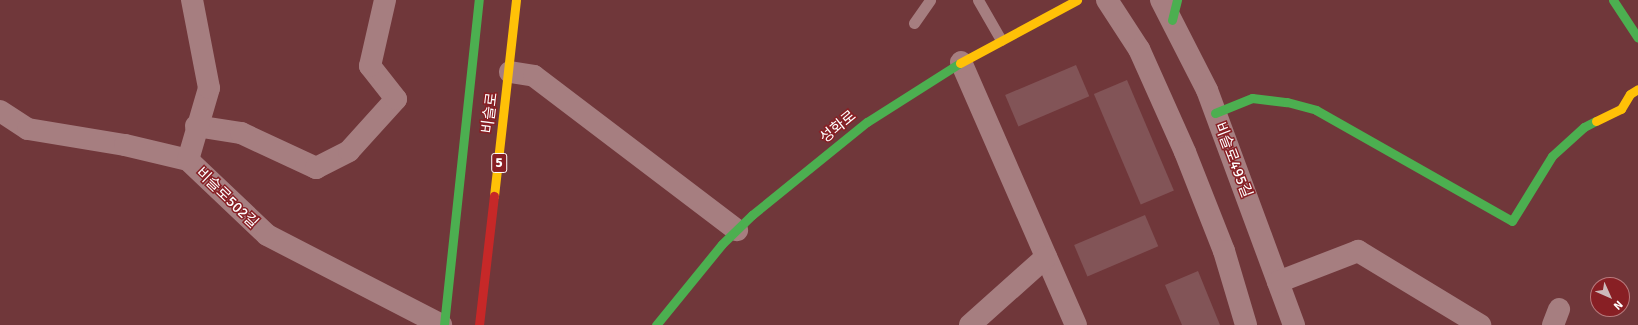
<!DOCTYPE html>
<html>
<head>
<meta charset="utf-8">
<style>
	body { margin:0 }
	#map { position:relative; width:1638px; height:325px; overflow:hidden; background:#70373a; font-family:Signika,"Noto Sans KR",sans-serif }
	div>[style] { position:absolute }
	.building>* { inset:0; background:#825457; transform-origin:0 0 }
	.lane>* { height:11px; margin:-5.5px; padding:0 5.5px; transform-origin:5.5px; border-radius:5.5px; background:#a67e80 }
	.street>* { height:22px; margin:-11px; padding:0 11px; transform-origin:11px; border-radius:11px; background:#a67e80 }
	.fast>* { height:9px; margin:-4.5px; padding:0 4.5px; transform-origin:4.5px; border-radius:4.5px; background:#4caf50 }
	.slow>* { height:9px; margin:-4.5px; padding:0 4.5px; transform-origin:4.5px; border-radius:4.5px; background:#ffc107 }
	.jam>* { height:9px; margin:-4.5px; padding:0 4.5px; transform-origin:4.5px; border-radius:4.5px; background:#c62828 }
	span { translate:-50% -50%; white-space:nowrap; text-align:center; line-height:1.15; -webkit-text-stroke:3px #881f24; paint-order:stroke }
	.shield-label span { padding:1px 3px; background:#881f24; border:1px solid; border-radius:3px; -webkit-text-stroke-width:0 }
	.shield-label { font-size:14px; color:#fff; font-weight:700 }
	.street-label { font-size:15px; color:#fff }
	.north { position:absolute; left:1590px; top:277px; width:40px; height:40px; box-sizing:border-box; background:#881f24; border:1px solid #b8797c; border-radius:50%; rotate:135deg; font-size:11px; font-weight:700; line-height:16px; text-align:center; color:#fff }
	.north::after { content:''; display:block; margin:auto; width:14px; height:18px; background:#cdb9ba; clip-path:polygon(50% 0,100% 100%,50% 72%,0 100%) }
</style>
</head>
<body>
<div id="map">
	<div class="building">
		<i style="left:1076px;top:65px;width:34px;height:77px;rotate:67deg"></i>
		<i style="left:1127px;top:80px;width:120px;height:36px;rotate:67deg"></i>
		<i style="left:1145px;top:215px;width:34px;height:77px;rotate:67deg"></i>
		<i style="clip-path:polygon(1198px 271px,1220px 325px,1182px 325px,1165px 285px)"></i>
	</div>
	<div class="lane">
		<i style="left:978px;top:0;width:46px;rotate:60.1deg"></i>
		<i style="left:914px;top:23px;width:28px;rotate:-55deg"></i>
	</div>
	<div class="street">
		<i style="left:1107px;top:0;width:59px;rotate:56.9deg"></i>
		<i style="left:1139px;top:49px;width:113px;rotate:65.9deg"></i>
		<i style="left:1185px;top:152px;width:106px;rotate:68.5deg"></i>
		<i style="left:1224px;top:251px;width:77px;rotate:73.4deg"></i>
		<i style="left:1161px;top:0;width:101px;rotate:62.9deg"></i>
		<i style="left:1207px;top:90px;width:251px;rotate:69.7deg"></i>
		<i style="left:961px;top:62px;width:287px;rotate:66.4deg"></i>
		<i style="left:510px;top:72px;width:24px;rotate:9deg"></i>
		<i style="left:534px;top:76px;width:255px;rotate:37.2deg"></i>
		<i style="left:0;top:111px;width:33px;rotate:33deg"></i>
		<i style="left:28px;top:129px;width:98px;rotate:9.4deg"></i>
		<i style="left:125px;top:145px;width:65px;rotate:13.4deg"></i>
		<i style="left:188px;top:160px;width:109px;rotate:43.5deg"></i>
		<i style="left:267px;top:235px;width:196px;rotate:27.3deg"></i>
		<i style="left:196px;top:126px;width:46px;rotate:8.8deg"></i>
		<i style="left:241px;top:133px;width:83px;rotate:25deg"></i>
		<i style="left:316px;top:168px;width:37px;rotate:-27deg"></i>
		<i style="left:349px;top:151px;width:70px;rotate:-47.9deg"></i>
		<i style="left:396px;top:99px;width:42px;rotate:-128.2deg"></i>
		<i style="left:370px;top:66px;width:68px;rotate:-77.2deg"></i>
		<i style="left:188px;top:160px;width:75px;rotate:-73.7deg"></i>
		<i style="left:209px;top:88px;width:90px;rotate:-100.9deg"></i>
		<i style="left:1278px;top:282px;width:86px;rotate:-21.2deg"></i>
		<i style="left:1358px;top:251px;width:143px;rotate:31.2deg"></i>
		<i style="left:970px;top:325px;width:102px;rotate:-41.8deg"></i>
		<i style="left:1553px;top:325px;width:17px;rotate:-69deg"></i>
	</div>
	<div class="fast">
		<i style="left:1613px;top:0;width:45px;rotate:56.7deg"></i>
		<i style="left:1172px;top:20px;width:21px;rotate:-76deg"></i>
		<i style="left:1215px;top:113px;width:40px;rotate:-22deg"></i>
		<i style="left:1252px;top:98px;width:35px;rotate:7deg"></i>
		<i style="left:1287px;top:102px;width:30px;rotate:15deg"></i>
		<i style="left:1316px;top:110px;width:225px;rotate:29.5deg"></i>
		<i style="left:1512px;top:221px;width:76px;rotate:-58.4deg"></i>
		<i style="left:1552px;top:156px;width:43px;rotate:-42.2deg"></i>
		<i style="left:1584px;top:127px;width:13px;rotate:-27deg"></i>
		<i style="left:444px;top:325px;width:327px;rotate:-83.9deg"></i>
		<i style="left:656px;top:325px;width:104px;rotate:-50.8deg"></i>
		<i style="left:722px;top:244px;width:42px;rotate:-44deg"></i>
		<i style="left:752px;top:215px;width:148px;rotate:-39deg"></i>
		<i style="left:867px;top:122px;width:110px;rotate:-32.4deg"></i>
	</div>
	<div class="slow">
		<i style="left:960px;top:63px;width:133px;rotate:-28.3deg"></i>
		<i style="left:1596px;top:121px;width:28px;rotate:-26deg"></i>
		<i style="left:1621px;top:109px;width:17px;rotate:-59deg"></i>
		<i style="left:1630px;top:94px;width:9px;rotate:-32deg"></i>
		<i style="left:494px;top:196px;width:197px;rotate:-83.6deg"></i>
	</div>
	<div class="jam">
		<i style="left:479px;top:325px;width:130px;rotate:-83.4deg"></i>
	</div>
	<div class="shield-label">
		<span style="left:499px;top:163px">5</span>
	</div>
	<div class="street-label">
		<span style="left:490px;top:113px;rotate:-83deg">비슬로</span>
		<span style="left:838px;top:127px;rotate:-39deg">성화로</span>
		<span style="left:1233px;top:160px;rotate:69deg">비슬로495길</span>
		<span style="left:227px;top:198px;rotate:44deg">비슬로502길</span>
	</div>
	<div class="north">N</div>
</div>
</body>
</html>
